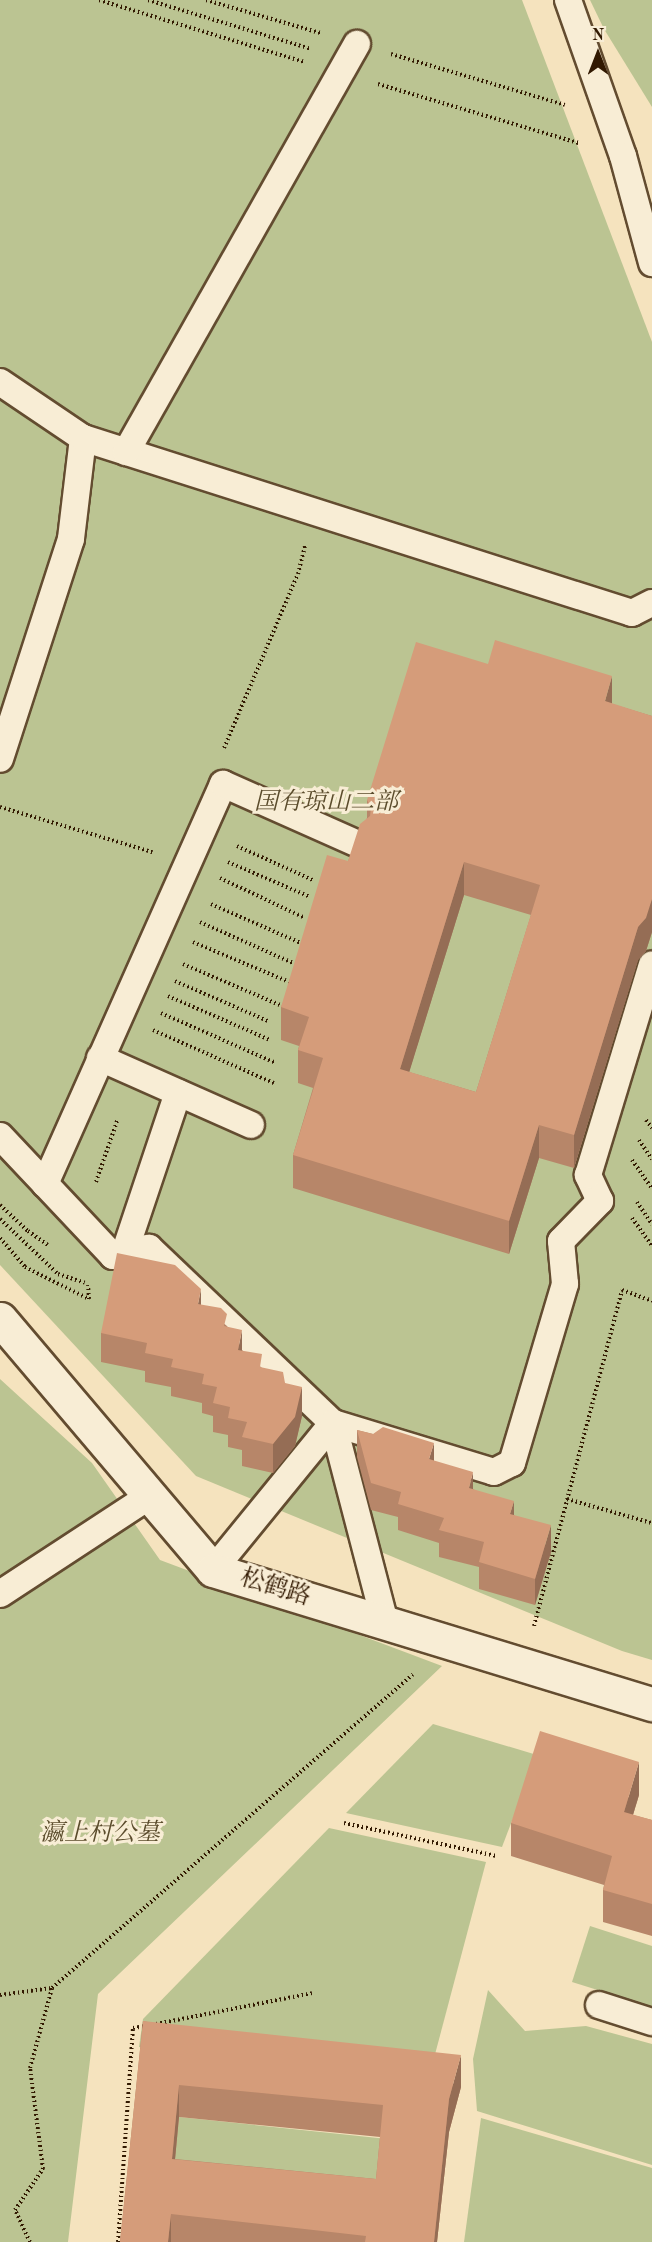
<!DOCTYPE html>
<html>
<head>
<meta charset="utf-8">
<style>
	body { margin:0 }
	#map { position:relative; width:652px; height:2242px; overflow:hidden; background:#f5e3be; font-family:"Old Standard TT","Noto Serif SC",serif }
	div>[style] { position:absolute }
	.green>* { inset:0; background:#bbc492; transform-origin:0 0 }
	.path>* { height:4px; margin-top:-2px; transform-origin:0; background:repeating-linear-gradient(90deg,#321901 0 1.5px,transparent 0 4.5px) }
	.roads { filter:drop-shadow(2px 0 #634c30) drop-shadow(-2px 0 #634c30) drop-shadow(0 2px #634c30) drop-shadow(0 -2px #634c30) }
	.lane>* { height:26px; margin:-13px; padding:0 13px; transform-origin:13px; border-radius:13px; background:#f8edd5 }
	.secondary>* { height:33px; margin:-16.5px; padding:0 16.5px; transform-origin:16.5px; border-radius:16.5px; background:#f8edd5 }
	.wall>* { inset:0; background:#b78669 }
	.shaded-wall>* { inset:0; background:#956d55 }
	.building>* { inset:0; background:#d59c7a }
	span { translate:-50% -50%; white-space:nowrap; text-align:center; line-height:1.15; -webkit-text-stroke:6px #f8edd5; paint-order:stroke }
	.park-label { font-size:24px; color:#5b4c2c; font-style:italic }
	.street-label { font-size:24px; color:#321901 }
	.north { position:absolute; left:568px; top:24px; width:60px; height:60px; -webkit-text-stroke:4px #f8edd5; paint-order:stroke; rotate:0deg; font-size:16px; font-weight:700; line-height:24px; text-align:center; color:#321901 }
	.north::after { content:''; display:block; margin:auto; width:21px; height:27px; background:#321901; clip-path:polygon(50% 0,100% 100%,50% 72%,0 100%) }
</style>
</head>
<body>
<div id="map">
	<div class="green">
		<i style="clip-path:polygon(0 0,522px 0,652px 342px,652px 1660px,622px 1651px,196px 1476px,0 1265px)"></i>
		<i style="clip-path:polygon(590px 0,652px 0,652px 107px,604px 29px)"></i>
		<i style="clip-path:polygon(0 1379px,92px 1463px,160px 1560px,442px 1666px,98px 1994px,68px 2242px,0 2242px)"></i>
		<i style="clip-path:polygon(433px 1724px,537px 1755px,502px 1847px,346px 1813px)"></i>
		<i style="clip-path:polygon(329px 1828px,486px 1862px,429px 2077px,139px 2047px,143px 2019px)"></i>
		<i style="clip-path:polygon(590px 1926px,652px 1946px,652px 2007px,572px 1982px)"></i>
		<i style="clip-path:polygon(488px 1990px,525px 2031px,586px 2026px,652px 2044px,652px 2165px,477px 2111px,473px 2059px)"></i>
		<i style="left:179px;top:2117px;width:205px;height:74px;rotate:6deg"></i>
		<i style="clip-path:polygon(481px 2118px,652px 2168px,652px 2242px,464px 2242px)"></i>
	</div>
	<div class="path">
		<i style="left:99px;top:0;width:215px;rotate:16.8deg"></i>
		<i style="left:148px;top:0;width:170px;rotate:16.7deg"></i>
		<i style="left:206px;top:0;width:119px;rotate:16.1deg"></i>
		<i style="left:391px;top:54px;width:181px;rotate:16.3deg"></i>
		<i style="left:378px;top:84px;width:209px;rotate:16.4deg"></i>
		<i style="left:224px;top:748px;width:189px;rotate:-67deg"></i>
		<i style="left:298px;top:574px;width:29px;rotate:-76deg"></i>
		<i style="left:0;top:807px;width:159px;rotate:16.5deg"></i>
		<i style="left:237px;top:846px;width:85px;rotate:24.2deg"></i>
		<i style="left:228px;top:862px;width:89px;rotate:23.1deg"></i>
		<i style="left:220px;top:878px;width:94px;rotate:25.2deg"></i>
		<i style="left:211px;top:904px;width:100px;rotate:23.5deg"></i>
		<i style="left:200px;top:922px;width:102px;rotate:23.8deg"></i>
		<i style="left:193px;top:942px;width:104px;rotate:22.6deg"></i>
		<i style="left:183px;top:964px;width:105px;rotate:22.9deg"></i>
		<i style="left:175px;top:981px;width:103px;rotate:23.3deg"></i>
		<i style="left:168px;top:996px;width:111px;rotate:23.3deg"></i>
		<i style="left:161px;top:1013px;width:125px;rotate:23.5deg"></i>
		<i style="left:153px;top:1030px;width:132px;rotate:23.7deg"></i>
		<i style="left:646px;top:1120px;width:10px;rotate:53deg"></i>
		<i style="left:639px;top:1140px;width:23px;rotate:56deg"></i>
		<i style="left:632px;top:1160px;width:35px;rotate:55deg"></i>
		<i style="left:96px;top:1182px;width:65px;rotate:-71deg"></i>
		<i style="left:637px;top:1202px;width:27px;rotate:56deg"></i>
		<i style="left:0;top:1205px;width:38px;rotate:43deg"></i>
		<i style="left:28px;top:1231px;width:24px;rotate:35deg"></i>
		<i style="left:632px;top:1218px;width:34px;rotate:54deg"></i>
		<i style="left:0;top:1219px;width:80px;rotate:43.5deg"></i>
		<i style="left:58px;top:1274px;width:28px;rotate:18deg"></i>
		<i style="left:0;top:1238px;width:38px;rotate:49deg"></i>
		<i style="left:25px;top:1267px;width:72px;rotate:26.6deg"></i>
		<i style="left:89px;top:1299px;width:14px;rotate:-94deg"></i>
		<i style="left:567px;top:1499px;width:88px;rotate:15.8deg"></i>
		<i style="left:534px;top:1626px;width:347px;rotate:-75.3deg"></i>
		<i style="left:622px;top:1290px;width:32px;rotate:20deg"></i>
		<i style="left:344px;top:1823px;width:156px;rotate:12.2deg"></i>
		<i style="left:0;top:1995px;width:52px;rotate:-7.7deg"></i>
		<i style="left:156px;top:2024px;width:159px;rotate:-11.2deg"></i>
		<i style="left:30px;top:2242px;width:35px;rotate:-115deg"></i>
		<i style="left:15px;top:2210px;width:50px;rotate:-55.7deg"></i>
		<i style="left:43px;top:2169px;width:102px;rotate:-97.3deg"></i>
		<i style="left:30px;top:2068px;width:83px;rotate:-74.6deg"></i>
		<i style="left:52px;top:1988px;width:478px;rotate:-41deg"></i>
		<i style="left:118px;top:2242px;width:215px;rotate:-86deg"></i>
		<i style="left:133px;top:2028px;width:13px;rotate:-9deg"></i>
	</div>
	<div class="roads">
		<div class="lane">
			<i style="left:568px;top:0;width:165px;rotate:70.6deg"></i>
			<i style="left:623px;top:156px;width:111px;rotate:74.8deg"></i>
			<i style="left:0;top:382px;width:100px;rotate:34deg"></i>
			<i style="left:83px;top:438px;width:102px;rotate:96.8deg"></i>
			<i style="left:71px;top:539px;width:231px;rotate:107.9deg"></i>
			<i style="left:83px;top:438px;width:576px;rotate:17.68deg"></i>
			<i style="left:632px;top:613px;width:22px;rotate:-27deg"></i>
			<i style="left:126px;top:452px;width:469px;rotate:-60.5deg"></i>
			<i style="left:100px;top:1058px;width:165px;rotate:23.9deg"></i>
			<i style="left:0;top:1136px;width:165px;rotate:46.7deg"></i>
			<i style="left:113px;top:1256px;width:37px;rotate:-13deg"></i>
			<i style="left:149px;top:1248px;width:254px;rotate:43.6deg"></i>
			<i style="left:333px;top:1423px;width:168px;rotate:16.9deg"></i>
			<i style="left:494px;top:1472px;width:20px;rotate:-27deg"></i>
			<i style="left:512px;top:1463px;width:187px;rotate:-73.5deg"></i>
			<i style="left:565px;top:1284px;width:43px;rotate:-95.3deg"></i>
			<i style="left:561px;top:1241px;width:56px;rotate:-45.7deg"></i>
			<i style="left:600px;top:1201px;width:29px;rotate:-115deg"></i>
			<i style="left:588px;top:1175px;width:220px;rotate:-73.1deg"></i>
			<i style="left:45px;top:1184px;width:438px;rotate:-66deg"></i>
			<i style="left:223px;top:784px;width:145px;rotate:23.9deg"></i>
			<i style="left:124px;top:1254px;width:170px;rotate:-71.5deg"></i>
			<i style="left:213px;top:1570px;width:190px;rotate:-50.8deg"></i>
			<i style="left:333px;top:1423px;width:207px;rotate:75.4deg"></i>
			<i style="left:0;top:1594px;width:179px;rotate:-33.2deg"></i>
			<i style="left:599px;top:2005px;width:56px;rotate:17.8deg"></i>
		</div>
		<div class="secondary">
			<i style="left:0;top:1319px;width:329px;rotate:49.7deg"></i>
			<i style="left:213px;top:1570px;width:459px;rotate:17deg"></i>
		</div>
	</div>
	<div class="wall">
		<i style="clip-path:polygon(evenodd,612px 704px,652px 716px,652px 932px,646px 951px,638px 960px,574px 1168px,539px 1158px,509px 1254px,293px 1188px,293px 1155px,313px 1088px,298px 1083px,298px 1050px,299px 1046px,281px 1040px,281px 1007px,348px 861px,367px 818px,367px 800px,612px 704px,464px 895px,531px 915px,476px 1092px,409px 1072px,464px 895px)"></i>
		<i style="clip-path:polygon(201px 1305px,227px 1326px,242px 1350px,262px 1368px,285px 1383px,302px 1416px,295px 1446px,273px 1473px,242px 1466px,242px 1450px,228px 1447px,228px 1435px,213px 1432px,213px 1416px,202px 1413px,202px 1403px,171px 1396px,171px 1387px,145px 1382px,145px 1371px,101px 1362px,101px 1333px)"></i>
		<i style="clip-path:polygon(357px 1430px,373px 1434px,434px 1461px,473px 1489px,514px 1515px,551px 1552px,535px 1605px,479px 1589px,479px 1567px,439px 1557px,439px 1543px,398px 1530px,398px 1517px,371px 1510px,357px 1457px)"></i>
		<i style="clip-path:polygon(639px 1795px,633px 1815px,652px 1820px,652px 1936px,603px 1922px,603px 1890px,604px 1885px,511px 1856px,511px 1823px)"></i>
		<i style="clip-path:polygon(evenodd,143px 2021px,461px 2087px,449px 2132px,437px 2242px,120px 2242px,143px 2021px,179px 2117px,380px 2137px,376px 2179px,175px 2159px,179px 2117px)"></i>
	</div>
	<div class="shaded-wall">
		<i style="clip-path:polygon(612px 676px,612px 709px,605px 701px)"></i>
		<i style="clip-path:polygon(464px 862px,464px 895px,400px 1102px,400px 1069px)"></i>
		<i style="clip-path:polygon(652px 899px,652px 932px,646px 951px,638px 960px,574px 1168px,574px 1135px,638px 927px)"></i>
		<i style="clip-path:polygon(539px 1125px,539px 1158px,509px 1254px,509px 1221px)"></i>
		<i style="clip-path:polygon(201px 1289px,201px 1318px,198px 1304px)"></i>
		<i style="clip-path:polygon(242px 1330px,242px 1359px,238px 1350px)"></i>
		<i style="clip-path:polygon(302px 1387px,302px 1416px,295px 1446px,273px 1473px,273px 1444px)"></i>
		<i style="clip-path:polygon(434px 1443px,434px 1469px,429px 1459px)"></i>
		<i style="clip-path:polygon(473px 1472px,473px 1499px,469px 1488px)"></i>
		<i style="clip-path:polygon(514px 1501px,514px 1527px,510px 1514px)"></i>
		<i style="clip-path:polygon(551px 1525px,551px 1552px,535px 1605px,535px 1579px)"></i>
		<i style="clip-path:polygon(639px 1762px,639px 1795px,624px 1844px,624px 1812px)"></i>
		<i style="clip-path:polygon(461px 2055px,461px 2087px,449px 2132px,437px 2242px,434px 2242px,449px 2099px)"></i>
		<i style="clip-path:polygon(179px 2085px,179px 2117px,172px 2191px,172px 2159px)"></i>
		<i style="clip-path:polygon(171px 2214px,171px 2242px,168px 2242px)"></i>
	</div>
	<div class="building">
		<i style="clip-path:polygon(evenodd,495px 640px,612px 676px,605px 701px,652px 716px,652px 899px,646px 918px,638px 927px,574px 1135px,539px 1125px,509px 1221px,293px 1155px,323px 1058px,298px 1050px,309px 1017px,281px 1007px,327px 855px,348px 861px,360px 824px,370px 816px,371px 808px,367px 800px,416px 642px,488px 664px,495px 640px,464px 862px,540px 885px,476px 1092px,400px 1069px,464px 862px)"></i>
		<i style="clip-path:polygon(117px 1253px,175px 1265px,201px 1289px,198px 1304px,221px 1308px,227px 1314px,224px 1326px,242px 1330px,238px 1350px,262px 1354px,260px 1367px,283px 1372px,285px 1383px,302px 1387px,295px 1417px,273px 1444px,242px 1437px,247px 1422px,228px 1418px,230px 1407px,213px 1403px,217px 1387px,202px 1384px,204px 1374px,171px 1367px,173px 1359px,145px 1353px,147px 1343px,101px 1333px)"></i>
		<i style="clip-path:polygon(383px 1427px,434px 1443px,429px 1459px,473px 1472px,469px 1488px,514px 1501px,510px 1514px,551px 1525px,535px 1579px,479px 1562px,484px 1542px,439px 1530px,444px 1518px,398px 1504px,401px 1492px,371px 1483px,357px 1430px,373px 1434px)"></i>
		<i style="clip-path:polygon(540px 1731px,639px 1762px,624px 1812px,652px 1820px,652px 1904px,603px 1890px,612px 1856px,511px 1823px)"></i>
		<i style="clip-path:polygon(evenodd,143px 2021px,461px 2055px,449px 2099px,434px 2242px,365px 2242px,366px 2236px,171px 2214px,168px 2242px,120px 2242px,143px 2021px,179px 2085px,383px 2105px,376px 2179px,172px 2159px,179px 2085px)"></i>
	</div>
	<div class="park-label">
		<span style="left:326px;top:804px">国有琼山二部</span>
		<span style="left:100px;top:1835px">瀛上村公墓</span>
	</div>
	<div class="street-label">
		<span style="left:275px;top:1589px;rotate:17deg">松鹤路</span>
	</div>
	<div class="north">N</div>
</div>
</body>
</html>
